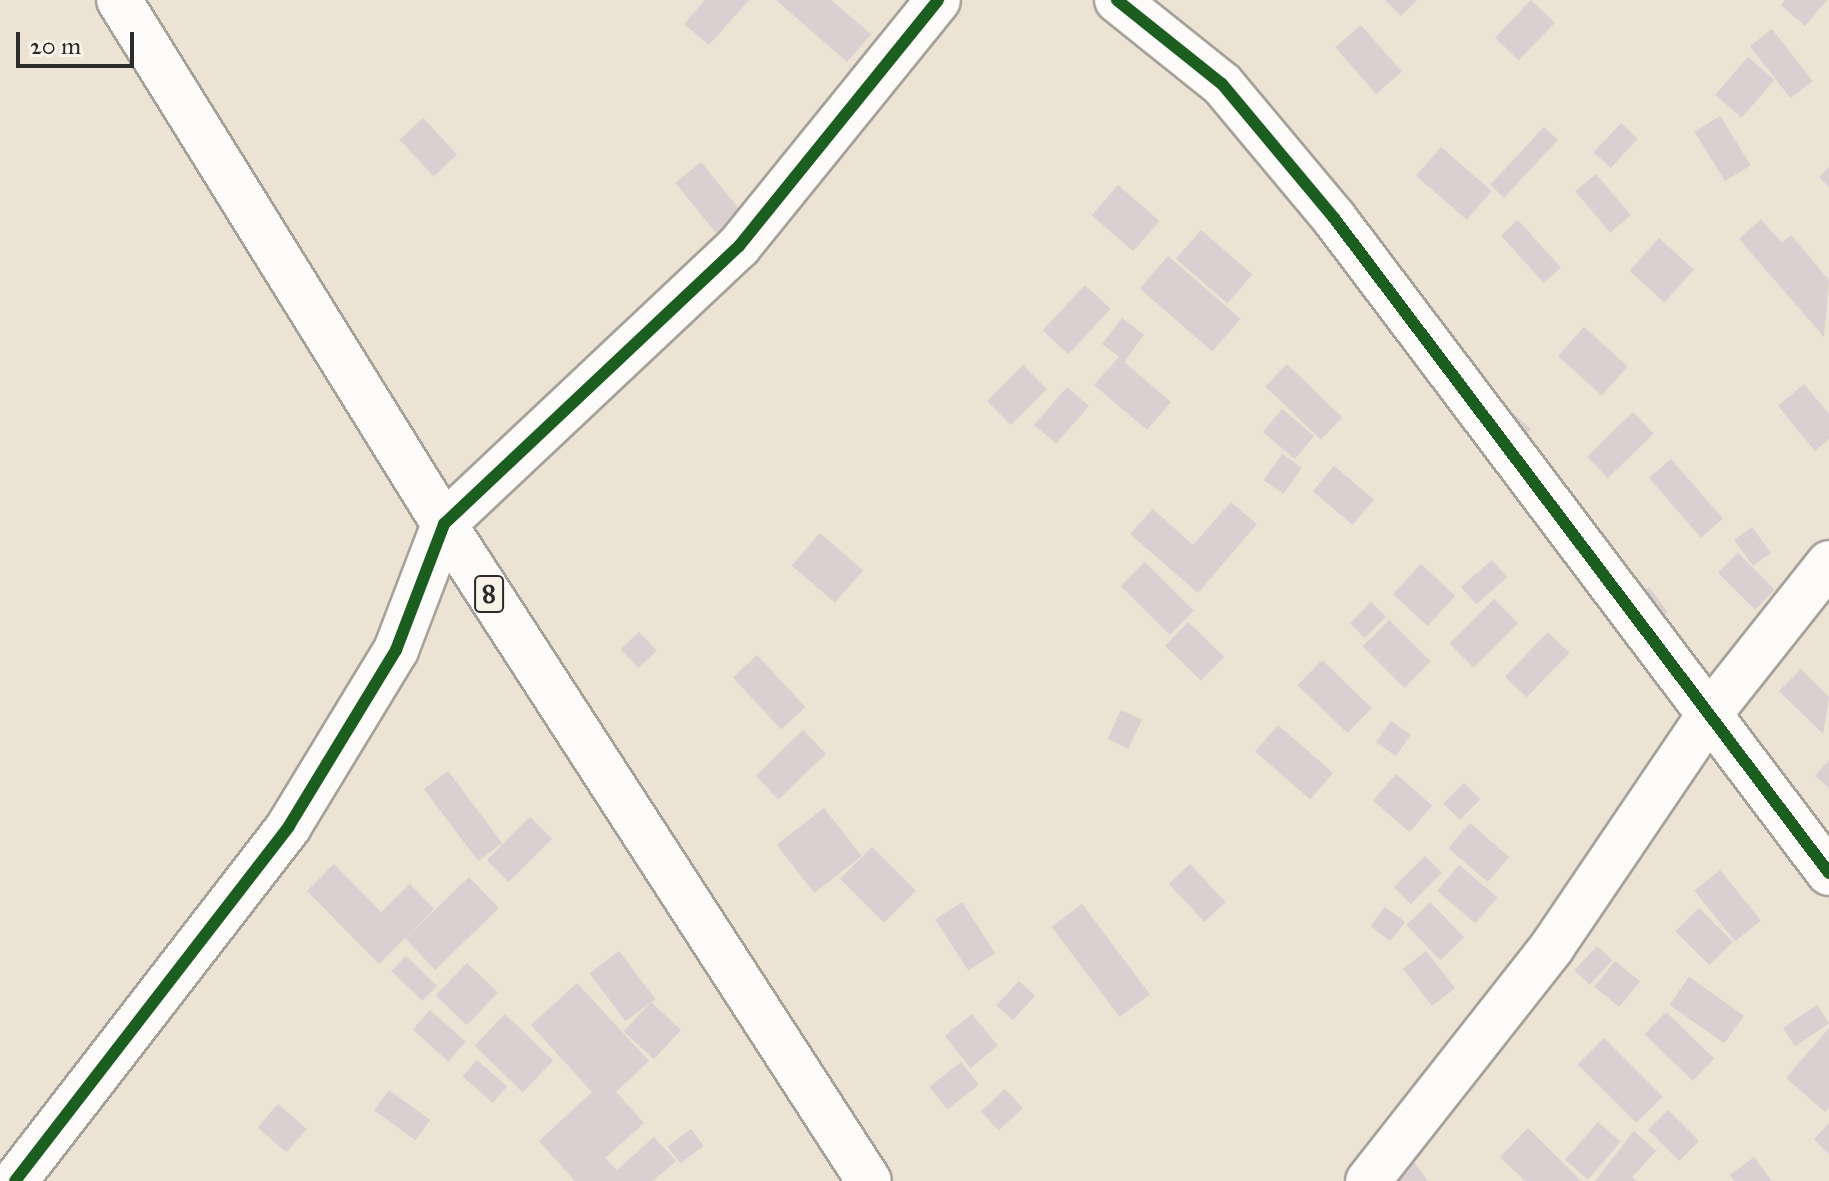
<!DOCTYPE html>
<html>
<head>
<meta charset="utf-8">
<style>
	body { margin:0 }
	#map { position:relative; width:1829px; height:1181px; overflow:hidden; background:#ece3d5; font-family:"IM FELL Great Primer",serif }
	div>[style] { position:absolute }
	.building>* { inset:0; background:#dacfd1; transform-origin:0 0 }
	.roads { filter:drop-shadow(2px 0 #a6a199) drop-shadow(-2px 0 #a6a199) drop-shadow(0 2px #a6a199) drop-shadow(0 -2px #a6a199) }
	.street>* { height:44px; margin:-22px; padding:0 22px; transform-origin:22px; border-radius:22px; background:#fcfbf9 }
	.primary>* { height:44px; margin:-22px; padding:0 22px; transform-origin:22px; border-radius:22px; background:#fcfbf9 }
	.cycleway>* { height:12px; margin:-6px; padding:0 6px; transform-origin:6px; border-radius:6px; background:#1b5e20 }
	span { translate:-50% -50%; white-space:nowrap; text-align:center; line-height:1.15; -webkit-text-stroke:7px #f7f3e8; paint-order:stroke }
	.shield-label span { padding:2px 6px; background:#f7f3e8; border:2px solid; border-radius:6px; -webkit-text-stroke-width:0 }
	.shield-label { font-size:26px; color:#2b2b2b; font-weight:700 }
	.scale { position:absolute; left:16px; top:32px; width:118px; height:36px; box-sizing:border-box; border:4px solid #2b2b2b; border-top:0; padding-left:10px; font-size:24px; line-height:28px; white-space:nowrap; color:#2b2b2b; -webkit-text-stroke:6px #f7f3e8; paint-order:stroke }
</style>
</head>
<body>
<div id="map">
	<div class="building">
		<i style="clip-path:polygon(705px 0,749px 0,709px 45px,684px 24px)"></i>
		<i style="clip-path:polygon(776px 0,831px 0,871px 34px,847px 62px)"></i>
		<i style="clip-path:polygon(1385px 0,1417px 0,1401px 16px)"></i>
		<i style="left:1531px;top:0;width:33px;height:52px;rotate:44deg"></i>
		<i style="clip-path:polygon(1785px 0,1827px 0,1805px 26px,1781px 5px)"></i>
		<i style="left:1361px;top:25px;width:62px;height:34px;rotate:49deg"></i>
		<i style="left:1772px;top:29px;width:66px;height:28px;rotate:52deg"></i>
		<i style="left:1748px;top:57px;width:35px;height:50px;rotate:41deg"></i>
		<i style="left:1720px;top:116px;width:58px;height:30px;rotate:58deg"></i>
		<i style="left:423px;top:118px;width:50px;height:32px;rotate:47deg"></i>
		<i style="left:1621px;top:123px;width:23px;height:40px;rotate:43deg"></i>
		<i style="left:1544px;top:127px;width:19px;height:79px;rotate:43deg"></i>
		<i style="left:1441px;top:147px;width:67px;height:38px;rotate:41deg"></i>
		<i style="left:701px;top:162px;width:66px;height:33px;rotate:51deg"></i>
		<i style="clip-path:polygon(1829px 167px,1829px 187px,1819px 177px)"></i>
		<i style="left:1596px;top:174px;width:54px;height:27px;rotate:50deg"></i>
		<i style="left:1118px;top:185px;width:55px;height:40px;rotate:41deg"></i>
		<i style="clip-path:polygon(1761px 219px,1782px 243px,1791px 235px,1829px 280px,1824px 337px,1739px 239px)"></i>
		<i style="left:1518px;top:220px;width:64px;height:23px;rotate:48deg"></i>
		<i style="left:1201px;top:230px;width:68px;height:38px;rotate:41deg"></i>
		<i style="left:1659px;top:238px;width:47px;height:44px;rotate:42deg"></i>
		<i style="left:1168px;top:256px;width:96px;height:43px;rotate:41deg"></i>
		<i style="left:1085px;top:285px;width:35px;height:62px;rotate:43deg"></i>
		<i style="clip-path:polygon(1122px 318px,1144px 335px,1124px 362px,1171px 402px,1147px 430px,1094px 385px,1119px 357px,1102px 344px)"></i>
		<i style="left:1584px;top:327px;width:59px;height:39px;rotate:42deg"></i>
		<i style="left:1287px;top:364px;width:77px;height:31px;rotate:44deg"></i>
		<i style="left:1023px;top:365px;width:34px;height:51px;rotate:45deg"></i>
		<i style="clip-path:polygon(1804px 384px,1829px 414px,1829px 439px,1815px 451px,1778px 406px)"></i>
		<i style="left:1067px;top:387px;width:29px;height:50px;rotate:41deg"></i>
		<i style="left:1282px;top:409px;width:42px;height:30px;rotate:40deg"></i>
		<i style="left:1511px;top:412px;width:26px;height:30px;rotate:40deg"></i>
		<i style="left:1633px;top:412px;width:30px;height:64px;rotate:46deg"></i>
		<i style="left:1282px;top:454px;width:24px;height:32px;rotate:35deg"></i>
		<i style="left:1671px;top:459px;width:79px;height:29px;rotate:49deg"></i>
		<i style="left:1334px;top:466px;width:52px;height:33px;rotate:40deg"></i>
		<i style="clip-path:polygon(1231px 502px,1257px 524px,1198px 593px,1130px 534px,1153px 509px,1193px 545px)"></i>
		<i style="left:1752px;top:527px;width:32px;height:22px;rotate:54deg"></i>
		<i style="left:820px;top:533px;width:57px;height:43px;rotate:41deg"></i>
		<i style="left:1738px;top:553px;width:52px;height:28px;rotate:45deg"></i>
		<i style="left:1492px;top:560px;width:23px;height:41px;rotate:49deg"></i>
		<i style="left:1145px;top:562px;width:69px;height:34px;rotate:45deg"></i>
		<i style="left:1421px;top:564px;width:47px;height:41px;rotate:43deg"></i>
		<i style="left:1649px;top:587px;width:31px;height:25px;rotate:53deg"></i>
		<i style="left:1494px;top:599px;width:34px;height:63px;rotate:45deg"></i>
		<i style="left:1371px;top:602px;width:21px;height:30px;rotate:45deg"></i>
		<i style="left:1389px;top:620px;width:59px;height:37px;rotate:45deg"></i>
		<i style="left:1188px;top:622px;width:50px;height:33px;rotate:44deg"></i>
		<i style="left:639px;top:632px;width:26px;height:25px;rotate:47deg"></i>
		<i style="left:1548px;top:632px;width:30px;height:62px;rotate:44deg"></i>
		<i style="left:757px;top:655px;width:71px;height:33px;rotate:47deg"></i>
		<i style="left:1322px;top:660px;width:69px;height:35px;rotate:44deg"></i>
		<i style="clip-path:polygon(1801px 669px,1829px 697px,1823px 734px,1779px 691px)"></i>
		<i style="left:1121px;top:710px;width:23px;height:32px;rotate:25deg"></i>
		<i style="left:1391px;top:721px;width:24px;height:26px;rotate:35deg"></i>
		<i style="left:1278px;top:725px;width:73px;height:35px;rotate:41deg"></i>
		<i style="left:803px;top:730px;width:33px;height:66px;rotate:46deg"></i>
		<i style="clip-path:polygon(1829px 760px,1829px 788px,1815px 776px)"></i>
		<i style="left:448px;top:771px;width:90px;height:30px;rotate:53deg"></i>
		<i style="left:1396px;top:774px;width:48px;height:35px;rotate:41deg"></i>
		<i style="left:1464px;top:783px;width:23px;height:29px;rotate:45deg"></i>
		<i style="left:824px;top:808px;width:61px;height:60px;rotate:52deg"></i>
		<i style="left:530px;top:817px;width:31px;height:61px;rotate:45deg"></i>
		<i style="left:1470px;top:823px;width:52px;height:33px;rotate:41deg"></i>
		<i style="left:872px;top:847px;width:62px;height:45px;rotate:45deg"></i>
		<i style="left:1425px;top:856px;width:24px;height:44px;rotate:45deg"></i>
		<i style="clip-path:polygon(334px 864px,381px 912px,410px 884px,434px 909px,407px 937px,469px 877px,499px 908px,435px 970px,405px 938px,379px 964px,307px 891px)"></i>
		<i style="left:1190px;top:864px;width:52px;height:29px;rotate:47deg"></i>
		<i style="left:1459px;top:865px;width:50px;height:34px;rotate:40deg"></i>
		<i style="left:1720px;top:870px;width:65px;height:33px;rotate:51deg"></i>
		<i style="left:962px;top:902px;width:61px;height:32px;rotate:57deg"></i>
		<i style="left:1430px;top:902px;width:49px;height:33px;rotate:46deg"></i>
		<i style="left:1082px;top:904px;width:113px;height:38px;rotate:53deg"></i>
		<i style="left:1385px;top:907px;width:25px;height:24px;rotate:37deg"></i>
		<i style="left:1699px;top:908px;width:48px;height:33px;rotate:45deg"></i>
		<i style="left:1597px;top:946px;width:21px;height:33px;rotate:43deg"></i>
		<i style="left:619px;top:951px;width:60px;height:37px;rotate:53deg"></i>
		<i style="left:1426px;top:951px;width:47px;height:29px;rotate:52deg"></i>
		<i style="left:406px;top:956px;width:43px;height:21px;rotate:44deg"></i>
		<i style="left:1615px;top:961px;width:32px;height:33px;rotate:39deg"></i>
		<i style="left:467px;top:963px;width:43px;height:45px;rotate:44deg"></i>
		<i style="left:1689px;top:977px;width:67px;height:34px;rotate:35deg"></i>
		<i style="left:1019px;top:981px;width:22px;height:33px;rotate:43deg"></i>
		<i style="clip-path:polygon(577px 983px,649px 1061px,616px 1092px,644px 1123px,605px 1158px,617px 1170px,654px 1137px,676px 1161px,653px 1181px,575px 1181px,539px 1141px,592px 1092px,531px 1025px)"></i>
		<i style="left:651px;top:1002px;width:41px;height:40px;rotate:43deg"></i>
		<i style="left:1817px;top:1005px;width:22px;height:41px;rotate:56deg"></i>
		<i style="left:430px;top:1010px;width:48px;height:26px;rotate:42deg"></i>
		<i style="left:1666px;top:1012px;width:67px;height:31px;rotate:44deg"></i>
		<i style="left:505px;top:1014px;width:67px;height:44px;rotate:44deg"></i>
		<i style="left:972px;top:1014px;width:41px;height:35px;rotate:51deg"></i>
		<i style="clip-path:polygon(1829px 1028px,1829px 1108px,1825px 1112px,1786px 1078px)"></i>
		<i style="left:1604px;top:1038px;width:83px;height:37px;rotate:45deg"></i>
		<i style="left:477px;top:1060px;width:40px;height:22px;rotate:41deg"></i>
		<i style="left:961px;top:1062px;width:29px;height:40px;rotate:52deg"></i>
		<i style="left:1005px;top:1089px;width:26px;height:33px;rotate:47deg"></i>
		<i style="left:389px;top:1090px;width:51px;height:25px;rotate:36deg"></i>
		<i style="left:278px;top:1104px;width:38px;height:31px;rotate:41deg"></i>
		<i style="left:1668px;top:1110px;width:44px;height:28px;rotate:45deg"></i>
		<i style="left:1598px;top:1122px;width:30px;height:50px;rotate:41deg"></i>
		<i style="clip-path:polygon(1829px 1123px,1829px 1154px,1814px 1139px)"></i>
		<i style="clip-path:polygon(1528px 1128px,1581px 1181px,1525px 1181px,1500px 1157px)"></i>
		<i style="left:691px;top:1129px;width:21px;height:29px;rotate:53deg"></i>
		<i style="clip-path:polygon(1634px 1131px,1656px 1151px,1632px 1177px,1637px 1181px,1595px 1181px)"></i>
		<i style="clip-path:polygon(1406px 1151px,1428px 1181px,1380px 1181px)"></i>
		<i style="clip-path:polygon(1754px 1157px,1772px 1181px,1735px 1181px,1730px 1175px)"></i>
	</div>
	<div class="roads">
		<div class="street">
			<i style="left:1117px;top:0;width:134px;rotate:38.7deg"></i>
			<i style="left:1222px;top:84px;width:175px;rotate:50.1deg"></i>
			<i style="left:1334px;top:218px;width:821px;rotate:52.92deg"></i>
			<i style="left:15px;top:1181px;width:448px;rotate:-52.3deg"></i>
			<i style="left:289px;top:826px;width:206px;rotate:-58.7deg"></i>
			<i style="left:396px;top:650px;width:135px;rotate:-69.1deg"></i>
			<i style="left:444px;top:524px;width:405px;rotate:-43.3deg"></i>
			<i style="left:739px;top:246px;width:316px;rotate:-51deg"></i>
			<i style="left:1368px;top:1181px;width:298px;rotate:-51.8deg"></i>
			<i style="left:1552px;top:947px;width:284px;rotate:-55.9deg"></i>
			<i style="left:1711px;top:712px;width:190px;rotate:-51.6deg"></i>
		</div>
		<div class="primary">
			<i style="left:119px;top:0;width:617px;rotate:58.19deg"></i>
			<i style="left:444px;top:524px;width:782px;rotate:57.1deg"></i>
		</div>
	</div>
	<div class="cycleway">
		<i style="left:1117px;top:0;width:134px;rotate:38.7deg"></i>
		<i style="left:1222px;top:84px;width:175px;rotate:50.1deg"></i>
		<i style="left:1334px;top:218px;width:821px;rotate:52.92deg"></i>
		<i style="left:15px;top:1181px;width:448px;rotate:-52.3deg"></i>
		<i style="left:289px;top:826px;width:206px;rotate:-58.7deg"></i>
		<i style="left:396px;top:650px;width:135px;rotate:-69.1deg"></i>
		<i style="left:444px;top:524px;width:405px;rotate:-43.3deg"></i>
		<i style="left:739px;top:246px;width:316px;rotate:-51deg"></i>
	</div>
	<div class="shield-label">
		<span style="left:489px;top:594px">8</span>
	</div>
	<div class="scale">20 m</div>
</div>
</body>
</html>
